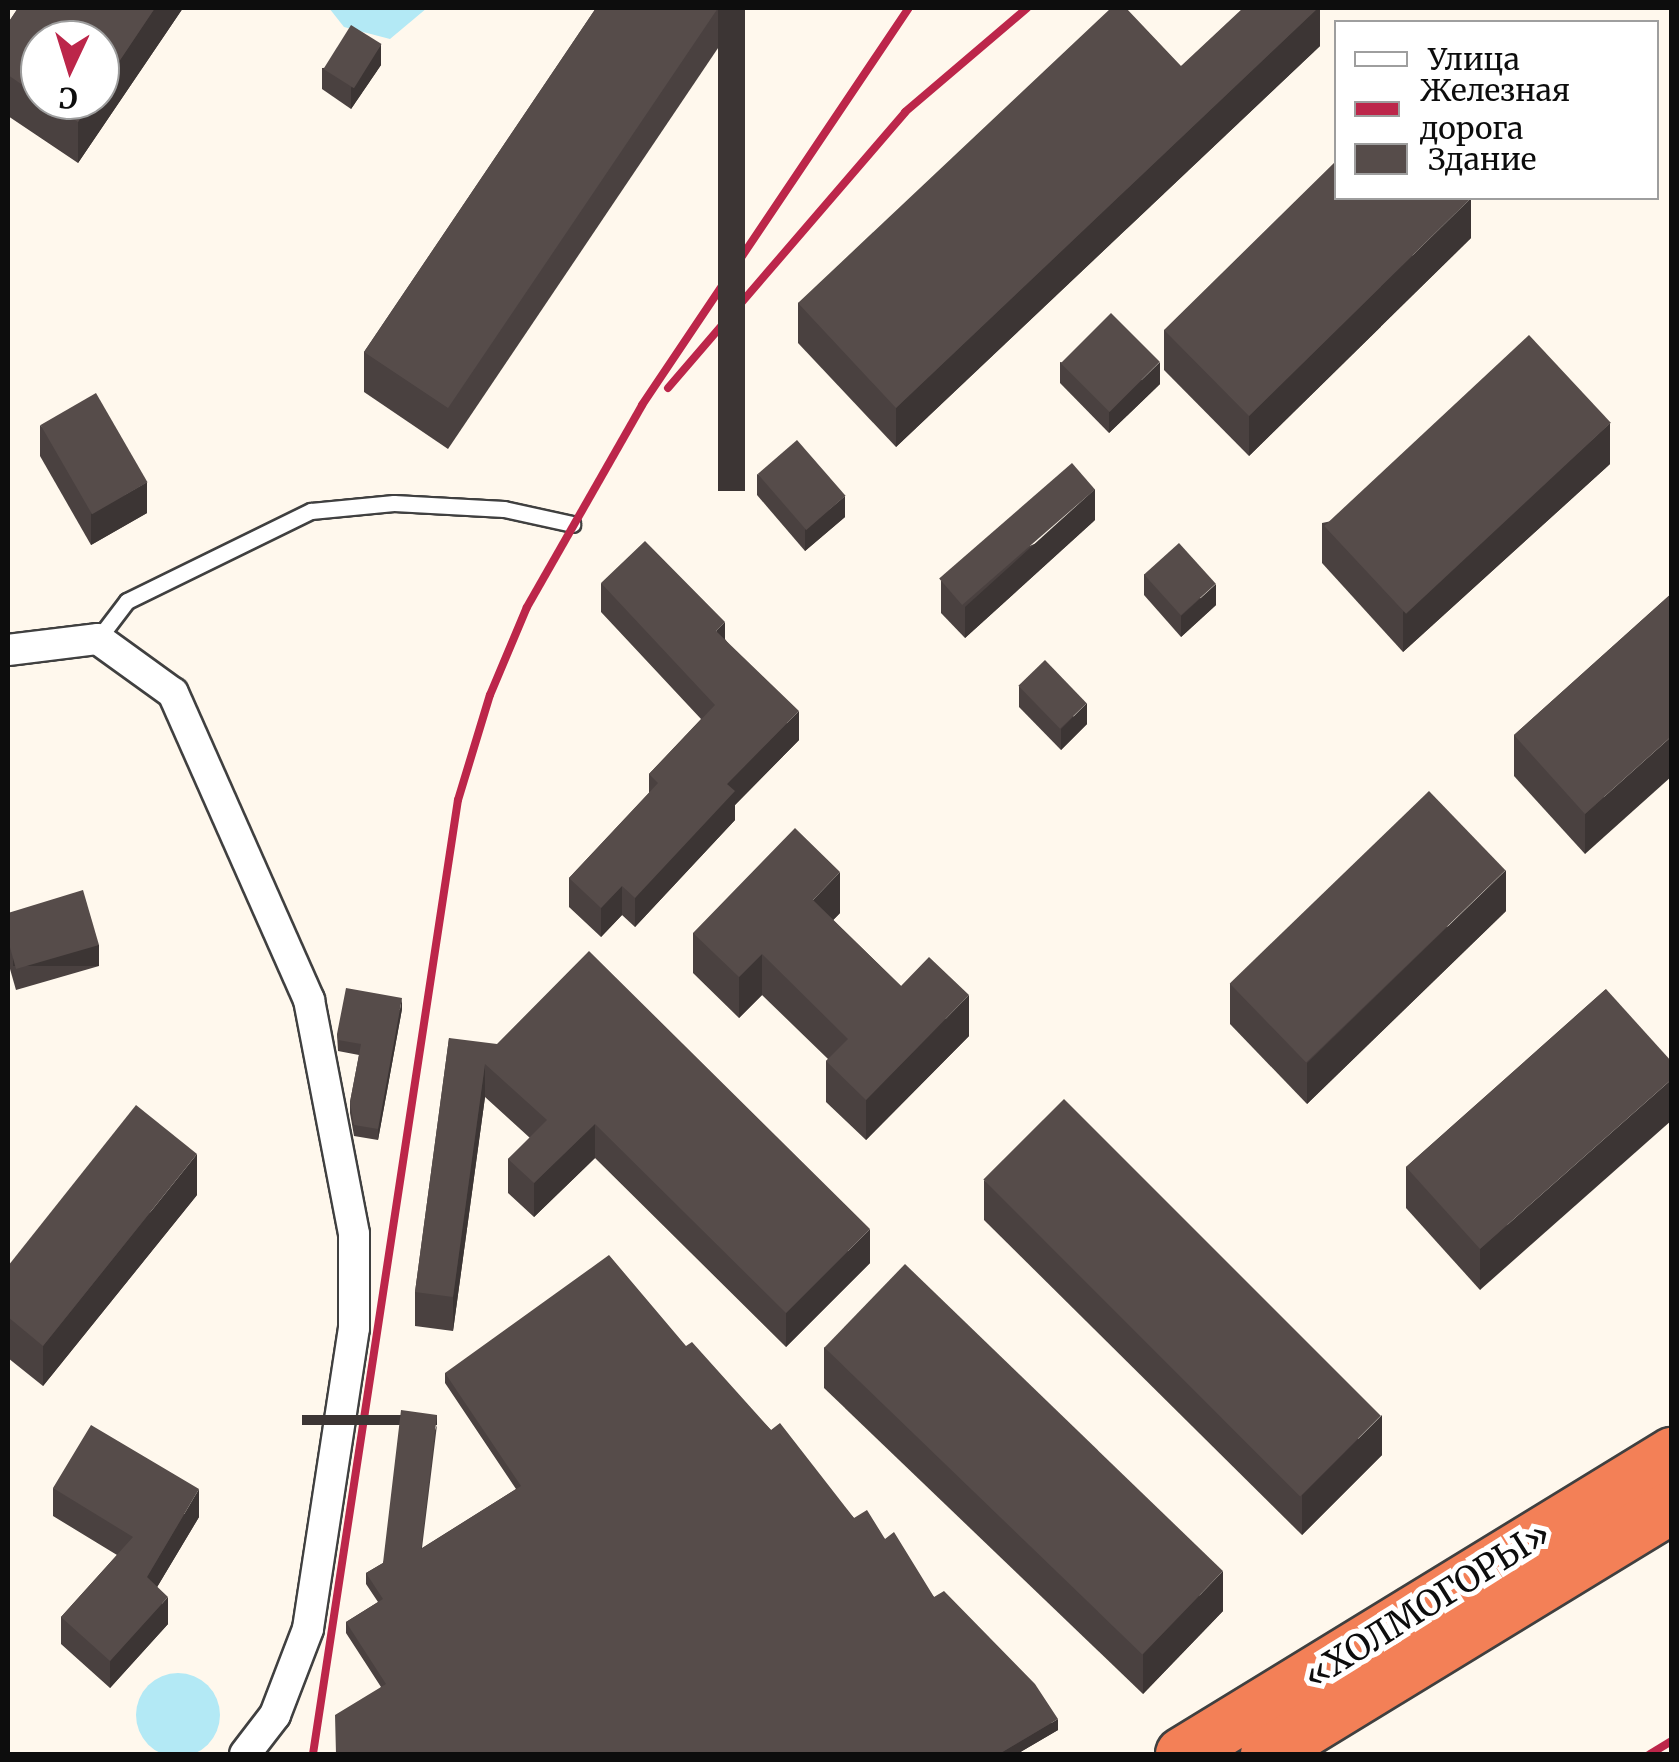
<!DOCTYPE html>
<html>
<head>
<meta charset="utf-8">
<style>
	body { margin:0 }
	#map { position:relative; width:1679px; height:1762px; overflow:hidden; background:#fff8ed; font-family:Merriweather,serif }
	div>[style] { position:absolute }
	.water>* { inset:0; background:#b3e9f5 }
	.round { border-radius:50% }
	.roads { filter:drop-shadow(2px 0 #404040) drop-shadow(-2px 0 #404040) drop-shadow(0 2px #404040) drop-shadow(0 -2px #404040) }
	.lane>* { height:15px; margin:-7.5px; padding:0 7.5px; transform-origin:7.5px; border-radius:7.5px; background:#fff }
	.street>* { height:30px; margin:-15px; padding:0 15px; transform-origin:15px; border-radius:15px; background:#fff }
	.highway>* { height:52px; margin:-26px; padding:0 26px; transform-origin:26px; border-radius:26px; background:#f38057 }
	.rail>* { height:8px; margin:-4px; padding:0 4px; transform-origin:4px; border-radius:4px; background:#bc264a }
	.wall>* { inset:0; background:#4a4140 }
	.shaded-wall>* { inset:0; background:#3c3534; transform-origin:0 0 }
	.building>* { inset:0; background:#564c4a; transform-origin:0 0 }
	span { translate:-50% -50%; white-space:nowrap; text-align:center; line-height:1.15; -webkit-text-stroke:10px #fff; paint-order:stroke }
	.street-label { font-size:35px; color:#0d0d0d }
	.frame { position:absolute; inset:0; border:10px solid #0d0d0d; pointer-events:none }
	.legend { position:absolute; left:1334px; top:20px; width:325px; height:180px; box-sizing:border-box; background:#fff; border:2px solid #9e9e9e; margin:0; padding:12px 18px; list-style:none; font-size:30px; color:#0d0d0d }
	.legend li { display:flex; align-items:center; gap:20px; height:50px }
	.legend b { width:50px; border:2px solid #9e9e9e }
	.north { position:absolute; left:20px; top:20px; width:100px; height:100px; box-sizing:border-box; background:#fff; border:2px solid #9e9e9e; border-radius:50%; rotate:184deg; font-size:28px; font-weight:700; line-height:40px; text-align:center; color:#0d0d0d }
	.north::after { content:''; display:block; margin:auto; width:35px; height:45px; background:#bc264a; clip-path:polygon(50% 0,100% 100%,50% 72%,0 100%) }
</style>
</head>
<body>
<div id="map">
	<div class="water">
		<i style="clip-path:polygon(329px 8px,427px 8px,390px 39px,344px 27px)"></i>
		<i class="round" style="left:136px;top:1673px;width:84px;height:84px"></i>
	</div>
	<div class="roads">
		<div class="lane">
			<i style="left:98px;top:639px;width:48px;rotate:-52.7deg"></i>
			<i style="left:127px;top:601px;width:205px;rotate:-26.1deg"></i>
			<i style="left:311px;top:511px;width:83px;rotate:-5.5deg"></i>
			<i style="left:394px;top:503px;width:110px;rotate:3.1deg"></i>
			<i style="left:504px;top:509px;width:70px;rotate:12.4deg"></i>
		</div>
		<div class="street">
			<i style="left:8px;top:650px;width:91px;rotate:-7deg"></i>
			<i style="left:98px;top:639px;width:92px;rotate:35.8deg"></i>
			<i style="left:173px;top:693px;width:336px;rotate:66.1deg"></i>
			<i style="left:309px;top:1000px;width:238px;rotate:79.1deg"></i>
			<i style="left:354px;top:1234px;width:94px;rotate:90deg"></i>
			<i style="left:354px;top:1328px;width:304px;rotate:98.7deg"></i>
			<i style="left:308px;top:1629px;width:92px;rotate:111deg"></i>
			<i style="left:275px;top:1715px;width:49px;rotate:127.6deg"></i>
		</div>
		<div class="highway">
			<i style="left:1182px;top:1754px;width:575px;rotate:-31.48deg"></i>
			<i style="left:1267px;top:1754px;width:474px;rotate:-31.4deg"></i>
		</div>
	</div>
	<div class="rail">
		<i style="left:668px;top:388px;width:364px;rotate:-49.3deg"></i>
		<i style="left:905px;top:112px;width:160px;rotate:-40.4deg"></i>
		<i style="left:313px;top:1754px;width:965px;rotate:-81.36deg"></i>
		<i style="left:458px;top:800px;width:110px;rotate:-73.1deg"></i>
		<i style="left:490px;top:695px;width:95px;rotate:-67.2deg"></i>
		<i style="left:527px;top:607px;width:232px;rotate:-60.3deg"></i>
		<i style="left:642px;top:405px;width:478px;rotate:-56.1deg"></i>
		<i style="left:1650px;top:1754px;width:26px;rotate:-31deg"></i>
	</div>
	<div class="wall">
		<i style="clip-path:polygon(evenodd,18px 8px,183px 8px,78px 163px,8px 116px,8px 23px,18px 8px,40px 40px,100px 100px,40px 100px,40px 40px)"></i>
		<i style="clip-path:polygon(596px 8px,745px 8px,448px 449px,364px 392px,364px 352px)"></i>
		<i style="clip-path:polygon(1320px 8px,1320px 46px,896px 447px,798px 343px,798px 303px,1181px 66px)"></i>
		<i style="clip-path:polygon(381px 65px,351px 109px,322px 89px,322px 68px)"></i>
		<i style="clip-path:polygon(1471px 238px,1249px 456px,1164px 370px,1164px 330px)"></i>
		<i style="clip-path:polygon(1060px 362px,1160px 384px,1109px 433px,1060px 383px)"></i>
		<i style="clip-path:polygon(40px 425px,147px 513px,91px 545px,40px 456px)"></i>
		<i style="clip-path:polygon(1610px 464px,1403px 652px,1322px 563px,1322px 523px)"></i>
		<i style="clip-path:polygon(757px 474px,845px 517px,805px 551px,757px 495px)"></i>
		<i style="clip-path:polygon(1095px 520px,965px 638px,941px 613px,941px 581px)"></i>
		<i style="clip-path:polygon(1144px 574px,1216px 605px,1181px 637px,1144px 595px)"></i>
		<i style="clip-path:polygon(601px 583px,725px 639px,799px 740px,735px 805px,735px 820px,635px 927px,622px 915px,601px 937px,569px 907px,569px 878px,649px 793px,649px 774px,701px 719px,601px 612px)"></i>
		<i style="clip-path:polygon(1672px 593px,1585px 854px,1514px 776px,1514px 735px)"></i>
		<i style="clip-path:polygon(1019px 686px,1087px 724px,1061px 750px,1019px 707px)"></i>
		<i style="clip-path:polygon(1506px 911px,1307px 1104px,1230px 1024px,1230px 984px)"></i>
		<i style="clip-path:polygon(8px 913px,99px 966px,16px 990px,8px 962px)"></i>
		<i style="clip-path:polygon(840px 913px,833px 920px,901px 986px,969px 1036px,866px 1140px,826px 1102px,826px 1061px,828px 1059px,762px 995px,739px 1018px,693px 973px,693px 933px)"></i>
		<i style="clip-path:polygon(1606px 989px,1480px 1290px,1406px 1208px,1406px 1167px)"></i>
		<i style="clip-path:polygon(402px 1009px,378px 1140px,354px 1136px,350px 1113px,350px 1102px,359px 1055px,338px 1051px,337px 1034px)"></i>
		<i style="clip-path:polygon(449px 1038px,870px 1263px,786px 1347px,595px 1158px,534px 1217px,508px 1193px,508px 1159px,530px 1138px,485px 1097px,453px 1331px,415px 1326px,415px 1292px)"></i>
		<i style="clip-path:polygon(984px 1180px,1382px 1455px,1302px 1535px,984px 1220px)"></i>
		<i style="clip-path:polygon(197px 1195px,43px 1386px,8px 1358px,8px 1266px)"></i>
		<i style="clip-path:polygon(686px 1346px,771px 1430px,854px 1518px,885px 1539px,934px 1597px,1058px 1730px,1017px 1754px,336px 1754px,381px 1687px,346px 1633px,346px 1622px,378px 1602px,366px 1584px,366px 1573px,383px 1563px,437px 1425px,422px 1548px,516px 1489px,445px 1383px,445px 1373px)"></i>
		<i style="clip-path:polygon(824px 1347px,1223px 1611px,1143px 1694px,824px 1388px)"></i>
		<i style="clip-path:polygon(53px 1488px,199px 1517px,157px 1587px,168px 1624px,110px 1688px,61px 1644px,61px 1617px,117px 1555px,53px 1516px)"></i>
	</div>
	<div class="shaded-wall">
		<i style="clip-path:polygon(155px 8px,183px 8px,78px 163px,78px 122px,93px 100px,100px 100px,100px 90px)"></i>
		<i style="left:718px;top:8px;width:27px;height:483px"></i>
		<i style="clip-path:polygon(1318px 8px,1320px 8px,1320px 46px,896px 447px,896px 408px)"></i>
		<i style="clip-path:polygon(381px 44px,381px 65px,351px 109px,351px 88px)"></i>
		<i style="clip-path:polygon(1471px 198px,1471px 238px,1249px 456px,1249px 416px)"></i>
		<i style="clip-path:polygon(1160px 362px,1160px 384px,1109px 433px,1109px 412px)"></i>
		<i style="clip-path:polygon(1610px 423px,1610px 464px,1403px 652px,1403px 612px)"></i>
		<i style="left:8px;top:434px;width:1px;height:57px"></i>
		<i style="clip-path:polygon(147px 482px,147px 513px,91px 545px,91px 514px)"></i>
		<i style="clip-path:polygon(1095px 489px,1095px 520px,965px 638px,965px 607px)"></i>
		<i style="clip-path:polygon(845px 496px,845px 517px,805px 551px,805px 530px)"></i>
		<i style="clip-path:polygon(1216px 584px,1216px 605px,1181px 637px,1181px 616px)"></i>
		<i style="clip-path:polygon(725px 622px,725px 651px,716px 631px)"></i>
		<i style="clip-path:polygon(1087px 703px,1087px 724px,1061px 750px,1061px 729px)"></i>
		<i style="clip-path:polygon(799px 711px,799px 740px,735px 805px,735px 820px,635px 927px,635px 898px,727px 784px)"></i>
		<i style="clip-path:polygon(1672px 736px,1672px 776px,1585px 854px,1585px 814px)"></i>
		<i style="clip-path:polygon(1506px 870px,1506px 911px,1307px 1104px,1307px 1063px)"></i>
		<i style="clip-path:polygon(840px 872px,840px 913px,813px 941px,813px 900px)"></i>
		<i style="clip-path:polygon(622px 886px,622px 915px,601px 937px,601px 908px)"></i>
		<i style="left:99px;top:945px;width:21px;height:86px;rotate:90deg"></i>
		<i style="clip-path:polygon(762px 954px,762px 995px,739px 1018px,739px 977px)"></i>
		<i style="clip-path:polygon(969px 995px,969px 1036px,866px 1140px,866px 1100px)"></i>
		<i style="clip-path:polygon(402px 998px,402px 1009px,378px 1140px,378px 1129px)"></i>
		<i style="clip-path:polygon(485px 1064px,485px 1097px,453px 1331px,453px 1297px)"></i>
		<i style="clip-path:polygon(1672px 1079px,1672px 1120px,1480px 1290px,1480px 1249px)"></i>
		<i style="clip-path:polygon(595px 1124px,595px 1158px,534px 1217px,534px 1183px)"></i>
		<i style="clip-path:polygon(197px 1154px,197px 1195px,43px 1386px,43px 1346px)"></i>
		<i style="clip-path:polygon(870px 1229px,870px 1263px,786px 1347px,786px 1313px)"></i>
		<i style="left:437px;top:1415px;width:10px;height:135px;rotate:90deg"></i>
		<i style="clip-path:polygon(1382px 1415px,1382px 1455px,1302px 1535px,1302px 1495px)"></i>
		<i style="clip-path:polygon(199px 1489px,199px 1517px,147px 1604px,147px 1577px)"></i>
		<i style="clip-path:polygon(1223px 1571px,1223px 1611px,1143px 1694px,1143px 1654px)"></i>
		<i style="clip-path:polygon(168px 1597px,168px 1624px,110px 1688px,110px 1661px)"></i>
		<i style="clip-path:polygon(1058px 1719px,1058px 1730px,1017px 1754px,999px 1754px)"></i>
	</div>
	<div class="building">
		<i style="clip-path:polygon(18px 8px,155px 8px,100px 90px,100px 40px,40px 40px,40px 97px,8px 75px,8px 23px)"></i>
		<i style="clip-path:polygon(596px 8px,718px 8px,448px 408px,364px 352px)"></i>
		<i style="clip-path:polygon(1111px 8px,1126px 8px,1181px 66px,1243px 8px,1318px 8px,896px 408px,798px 303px)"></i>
		<i style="left:351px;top:25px;width:36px;height:52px;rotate:32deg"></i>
		<i style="clip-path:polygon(44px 100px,93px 100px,78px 122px)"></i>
		<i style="clip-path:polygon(1336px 161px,1336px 198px,1471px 198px,1249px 416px,1164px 330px)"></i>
		<i style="left:1111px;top:313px;width:69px;height:71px;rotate:45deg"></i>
		<i style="left:1529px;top:335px;width:120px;height:280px;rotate:47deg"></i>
		<i style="left:96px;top:393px;width:103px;height:64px;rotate:60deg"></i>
		<i style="left:797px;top:440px;width:74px;height:52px;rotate:49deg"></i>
		<i style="left:1072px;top:463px;width:35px;height:176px;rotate:49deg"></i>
		<i style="clip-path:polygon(645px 541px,725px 622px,716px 631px,799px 711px,727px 784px,735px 791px,635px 898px,622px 886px,601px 908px,569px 878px,658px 783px,649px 774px,715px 705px,601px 583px)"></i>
		<i style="left:1179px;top:543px;width:55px;height:47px;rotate:48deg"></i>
		<i style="clip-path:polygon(1672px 593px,1672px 736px,1585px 814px,1514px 735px)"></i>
		<i style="left:1045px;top:660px;width:60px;height:37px;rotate:46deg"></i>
		<i style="left:1429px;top:791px;width:110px;height:277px;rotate:46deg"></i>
		<i style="clip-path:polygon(795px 828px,840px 872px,813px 900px,901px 986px,929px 957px,969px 995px,866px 1100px,826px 1061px,848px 1039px,762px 954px,739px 977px,693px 933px)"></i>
		<i style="clip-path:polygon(83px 890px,99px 945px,16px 969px,8px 940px,8px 913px)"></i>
		<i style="clip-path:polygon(589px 951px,870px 1229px,786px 1313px,595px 1124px,534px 1183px,508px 1159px,547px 1120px,485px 1064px,453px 1297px,415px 1292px,449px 1038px,497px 1044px)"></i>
		<i style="clip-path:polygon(346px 988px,402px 998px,378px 1129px,354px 1125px,350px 1102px,361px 1044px,338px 1040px,337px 1034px)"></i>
		<i style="clip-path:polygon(1606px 989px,1672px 1062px,1672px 1079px,1480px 1249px,1406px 1167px)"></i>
		<i style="left:1064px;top:1099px;width:448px;height:114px;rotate:45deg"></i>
		<i style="clip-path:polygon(136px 1105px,197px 1154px,43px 1346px,8px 1317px,8px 1266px)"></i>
		<i style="clip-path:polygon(609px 1255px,686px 1346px,692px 1342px,771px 1430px,780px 1423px,854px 1518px,867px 1510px,885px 1539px,894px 1532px,934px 1597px,944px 1591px,1035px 1684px,1058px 1719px,999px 1754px,336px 1754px,335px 1715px,386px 1684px,346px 1622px,383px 1599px,366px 1573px,383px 1563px,401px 1410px,437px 1415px,421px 1549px,521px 1486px,445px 1373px)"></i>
		<i style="left:905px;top:1264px;width:442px;height:116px;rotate:44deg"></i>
		<i style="clip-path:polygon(91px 1425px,199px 1489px,147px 1577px,168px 1597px,110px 1661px,61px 1617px,133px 1537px,53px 1488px)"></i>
	</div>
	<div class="street-label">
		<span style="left:1427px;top:1605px;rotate:-32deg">«ХОЛМОГОРЫ»</span>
	</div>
	<div class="frame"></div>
	<ul class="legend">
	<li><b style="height:12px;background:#fff"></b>Улица</li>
	<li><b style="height:12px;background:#bc264a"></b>Железная дорога</li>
	<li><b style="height:28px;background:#564c4a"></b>Здание</li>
	</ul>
	<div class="north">С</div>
</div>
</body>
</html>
